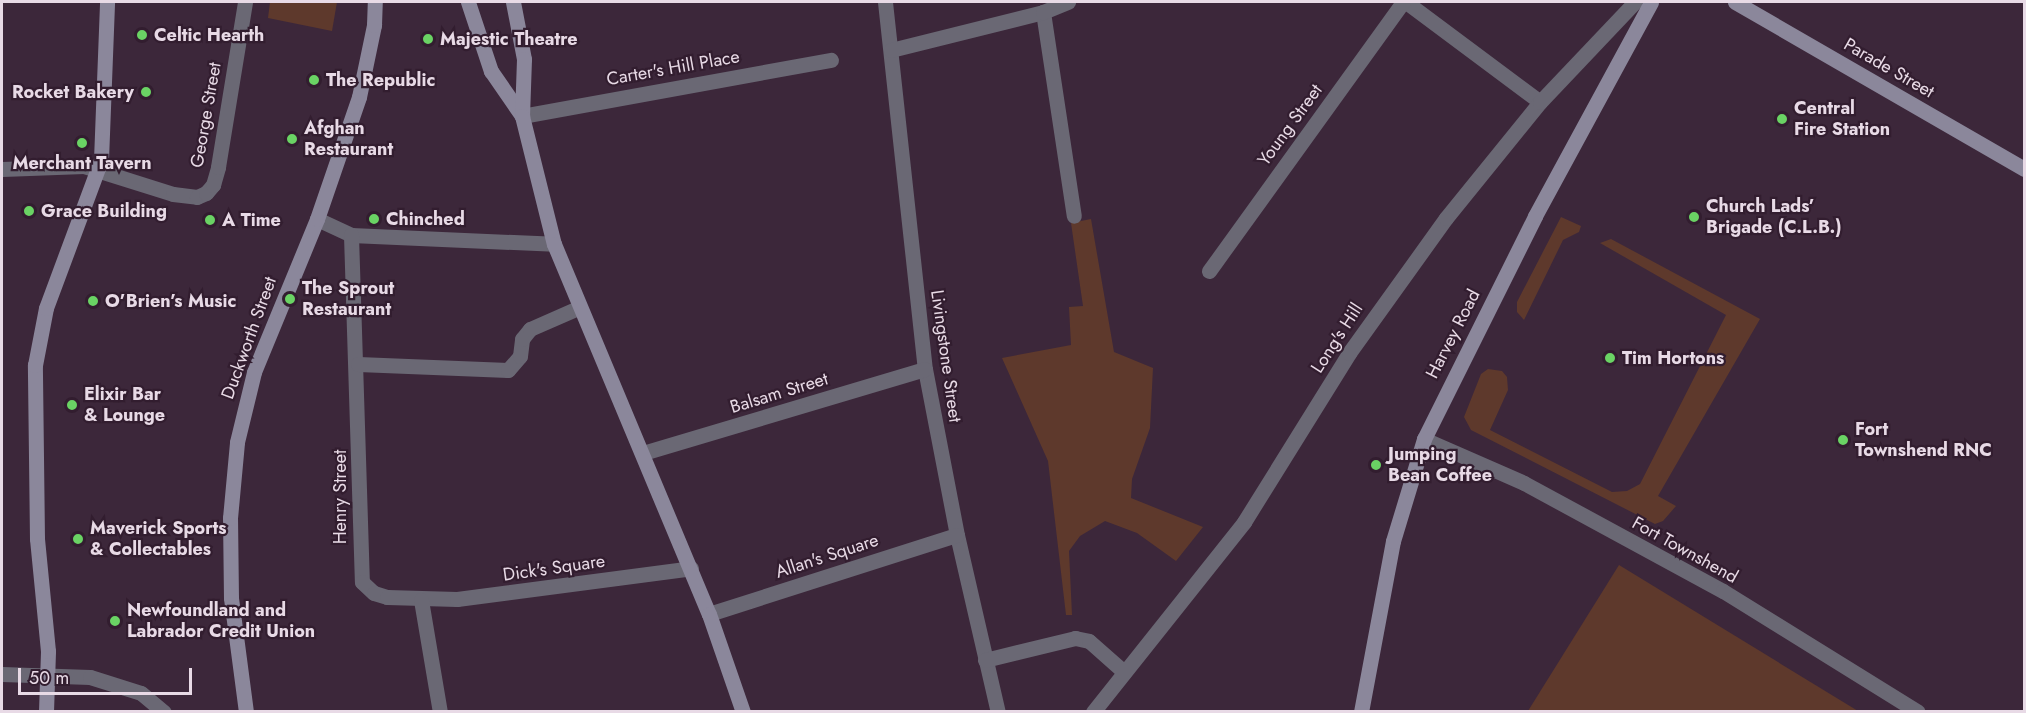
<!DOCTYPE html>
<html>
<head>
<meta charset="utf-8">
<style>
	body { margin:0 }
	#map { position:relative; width:2026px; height:713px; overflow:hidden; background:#3c273a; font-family:Jost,sans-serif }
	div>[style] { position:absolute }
	.green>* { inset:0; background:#5e392c }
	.street>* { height:15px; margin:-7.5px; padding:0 7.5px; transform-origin:7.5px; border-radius:7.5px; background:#6a6874 }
	.secondary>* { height:15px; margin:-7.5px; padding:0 7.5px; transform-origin:7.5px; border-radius:7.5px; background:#8b879b }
	.dots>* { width:16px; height:16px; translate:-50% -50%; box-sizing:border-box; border:3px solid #321d2f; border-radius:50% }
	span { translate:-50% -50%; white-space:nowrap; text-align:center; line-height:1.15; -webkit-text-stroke:4.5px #321d2f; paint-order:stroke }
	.poi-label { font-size:18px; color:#e8dae6; font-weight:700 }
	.left { translate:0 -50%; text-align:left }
	.right { translate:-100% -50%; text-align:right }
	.street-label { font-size:18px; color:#e8dae6 }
	.frame { position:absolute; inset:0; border:3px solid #e8dae6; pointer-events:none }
	.scale { position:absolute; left:18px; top:668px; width:174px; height:27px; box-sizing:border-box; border:3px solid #e8dae6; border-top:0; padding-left:8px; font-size:18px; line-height:21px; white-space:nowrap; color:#e8dae6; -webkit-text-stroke:4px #321d2f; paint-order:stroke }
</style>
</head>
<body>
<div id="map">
	<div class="green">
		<i style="clip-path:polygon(270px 2px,337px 2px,332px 31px,268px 18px)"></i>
		<i style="clip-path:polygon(1561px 217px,1581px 226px,1579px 232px,1563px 240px,1524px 320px,1517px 312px,1517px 302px)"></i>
		<i style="clip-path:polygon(1091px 219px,1114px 352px,1153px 368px,1150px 428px,1132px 479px,1131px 498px,1203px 527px,1176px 561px,1137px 533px,1105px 521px,1080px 536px,1069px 551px,1072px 615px,1066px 615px,1048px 461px,1002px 358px,1071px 345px,1069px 307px,1083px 306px,1071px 223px)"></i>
		<i style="clip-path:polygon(1611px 239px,1760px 319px,1658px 496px,1676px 506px,1663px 521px,1655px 524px,1471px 430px,1464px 417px,1481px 374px,1488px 369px,1502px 371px,1507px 377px,1508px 390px,1490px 430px,1612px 492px,1627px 491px,1640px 484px,1726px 315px,1600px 243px)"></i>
		<i style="clip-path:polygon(1619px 565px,1858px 711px,1528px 711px)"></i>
	</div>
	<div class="street">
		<i style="left:885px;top:2px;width:369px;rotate:83.8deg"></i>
		<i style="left:925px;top:369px;width:169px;rotate:79.1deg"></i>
		<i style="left:957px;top:535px;width:182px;rotate:77deg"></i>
		<i style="left:1406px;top:2px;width:167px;rotate:36.7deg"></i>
		<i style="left:1043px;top:12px;width:206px;rotate:81.4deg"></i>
		<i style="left:891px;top:50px;width:157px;rotate:-14deg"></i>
		<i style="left:1043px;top:12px;width:27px;rotate:-22deg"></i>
		<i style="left:522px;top:116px;width:314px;rotate:-10.3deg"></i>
		<i style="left:2px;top:169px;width:82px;rotate:-2.1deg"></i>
		<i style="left:84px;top:166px;width:93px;rotate:17.5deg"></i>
		<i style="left:173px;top:194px;width:24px;rotate:7deg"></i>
		<i style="left:197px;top:197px;width:10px;rotate:-24deg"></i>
		<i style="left:206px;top:193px;width:11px;rotate:-49deg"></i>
		<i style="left:213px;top:185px;width:19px;rotate:-74deg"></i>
		<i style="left:218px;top:167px;width:167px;rotate:-80.7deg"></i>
		<i style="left:317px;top:219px;width:38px;rotate:25deg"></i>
		<i style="left:351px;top:235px;width:203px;rotate:2.5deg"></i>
		<i style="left:351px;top:235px;width:347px;rotate:88.2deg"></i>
		<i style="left:362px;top:582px;width:16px;rotate:43deg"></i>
		<i style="left:374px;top:593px;width:14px;rotate:17deg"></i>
		<i style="left:387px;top:597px;width:70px;rotate:1.6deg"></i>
		<i style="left:457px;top:599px;width:236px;rotate:-7.5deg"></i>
		<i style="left:1209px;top:271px;width:332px;rotate:-54.2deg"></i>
		<i style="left:358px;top:364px;width:150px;rotate:2.3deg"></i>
		<i style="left:508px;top:370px;width:18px;rotate:-49deg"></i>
		<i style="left:520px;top:356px;width:17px;rotate:-83deg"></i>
		<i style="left:522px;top:339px;width:13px;rotate:-51deg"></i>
		<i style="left:530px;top:329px;width:52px;rotate:-23.6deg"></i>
		<i style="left:1424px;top:439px;width:109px;rotate:23.7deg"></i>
		<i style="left:1524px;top:483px;width:226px;rotate:28.5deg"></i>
		<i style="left:1723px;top:591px;width:229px;rotate:31.8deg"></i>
		<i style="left:643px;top:453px;width:294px;rotate:-16.6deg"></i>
		<i style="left:421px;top:600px;width:114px;rotate:80.4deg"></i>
		<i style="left:709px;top:614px;width:260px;rotate:-17.7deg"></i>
		<i style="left:985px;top:660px;width:93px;rotate:-13.7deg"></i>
		<i style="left:1075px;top:638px;width:14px;rotate:12deg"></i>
		<i style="left:1089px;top:641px;width:47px;rotate:41.5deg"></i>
		<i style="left:2px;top:674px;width:88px;rotate:2deg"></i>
		<i style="left:90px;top:677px;width:53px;rotate:17.4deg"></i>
		<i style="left:141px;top:693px;width:30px;rotate:40deg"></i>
		<i style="left:1093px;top:712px;width:243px;rotate:-51.5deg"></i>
		<i style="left:1244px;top:522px;width:199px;rotate:-58.1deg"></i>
		<i style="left:1349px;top:353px;width:166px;rotate:-54.3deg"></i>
		<i style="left:1446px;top:218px;width:149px;rotate:-51deg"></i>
		<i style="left:1540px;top:102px;width:138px;rotate:-46.5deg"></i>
	</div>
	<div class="secondary">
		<i style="left:468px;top:2px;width:73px;rotate:71.6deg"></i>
		<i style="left:491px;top:71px;width:55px;rotate:55.4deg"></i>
		<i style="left:513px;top:2px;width:58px;rotate:79.1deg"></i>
		<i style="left:524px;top:59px;width:57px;rotate:92deg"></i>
		<i style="left:522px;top:116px;width:132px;rotate:76deg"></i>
		<i style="left:554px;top:244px;width:401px;rotate:67.3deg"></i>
		<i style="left:709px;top:614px;width:104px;rotate:70.9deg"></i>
		<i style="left:1735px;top:2px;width:334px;rotate:30deg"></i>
		<i style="left:46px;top:712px;width:61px;rotate:-88.1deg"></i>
		<i style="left:48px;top:651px;width:113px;rotate:-95.6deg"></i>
		<i style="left:37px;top:539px;width:174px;rotate:-90.7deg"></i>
		<i style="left:35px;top:365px;width:58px;rotate:-79.1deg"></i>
		<i style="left:46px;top:308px;width:158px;rotate:-69.6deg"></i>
		<i style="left:101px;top:160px;width:158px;rotate:-87.8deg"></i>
		<i style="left:246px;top:712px;width:115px;rotate:-97.5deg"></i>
		<i style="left:231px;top:598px;width:80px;rotate:-90.7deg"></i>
		<i style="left:230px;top:518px;width:76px;rotate:-84.7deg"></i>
		<i style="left:237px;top:442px;width:72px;rotate:-76.3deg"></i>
		<i style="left:254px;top:372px;width:165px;rotate:-67.6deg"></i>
		<i style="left:317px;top:219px;width:129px;rotate:-71deg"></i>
		<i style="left:359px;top:97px;width:74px;rotate:-78.2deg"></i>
		<i style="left:374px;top:25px;width:23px;rotate:-88deg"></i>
		<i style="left:1361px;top:712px;width:174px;rotate:-79.4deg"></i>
		<i style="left:1393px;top:541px;width:107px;rotate:-73.1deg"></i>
		<i style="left:1424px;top:439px;width:249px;rotate:-63.5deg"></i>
		<i style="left:1535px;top:216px;width:243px;rotate:-61.5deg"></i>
	</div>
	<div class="dots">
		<i style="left:142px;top:35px;background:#6ad364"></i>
		<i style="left:428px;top:39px;background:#6ad364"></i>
		<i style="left:314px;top:80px;background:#6ad364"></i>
		<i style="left:146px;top:92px;background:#6ad364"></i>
		<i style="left:1782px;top:119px;background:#6ad364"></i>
		<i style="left:292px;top:139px;background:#6ad364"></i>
		<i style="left:82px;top:143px;background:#6ad364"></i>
		<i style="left:29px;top:211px;background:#6ad364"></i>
		<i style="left:1694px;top:217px;background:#6ad364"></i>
		<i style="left:374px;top:219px;background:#6ad364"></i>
		<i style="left:210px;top:220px;background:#6ad364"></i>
		<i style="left:290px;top:299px;background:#6ad364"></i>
		<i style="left:93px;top:301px;background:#6ad364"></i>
		<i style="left:1610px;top:358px;background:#6ad364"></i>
		<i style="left:72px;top:405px;background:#6ad364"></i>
		<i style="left:1843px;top:440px;background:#6ad364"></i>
		<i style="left:1376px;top:465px;background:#6ad364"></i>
		<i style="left:78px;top:539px;background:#6ad364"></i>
		<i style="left:115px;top:621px;background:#6ad364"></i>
	</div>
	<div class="poi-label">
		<span class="left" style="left:154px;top:35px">Celtic Hearth</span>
		<span class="left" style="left:440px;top:39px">Majestic Theatre</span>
		<span class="left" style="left:326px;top:80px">The Republic</span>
		<span class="right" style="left:134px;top:92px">Rocket Bakery</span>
		<span class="left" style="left:1794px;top:119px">Central<br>Fire Station</span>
		<span class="left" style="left:304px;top:139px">Afghan<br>Restaurant</span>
		<span style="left:82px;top:163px">Merchant Tavern</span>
		<span class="left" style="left:1706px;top:217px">Church Lads’<br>Brigade (C.L.B.)</span>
		<span class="left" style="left:41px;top:211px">Grace Building</span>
		<span class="left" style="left:386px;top:219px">Chinched</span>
		<span class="left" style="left:222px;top:220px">A Time</span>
		<span class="left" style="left:302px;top:299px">The Sprout<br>Restaurant</span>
		<span class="left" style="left:105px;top:301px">O’Brien’s Music</span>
		<span class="left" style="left:1622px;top:358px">Tim Hortons</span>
		<span class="left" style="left:84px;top:405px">Elixir Bar<br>&amp; Lounge</span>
		<span class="left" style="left:1855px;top:440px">Fort<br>Townshend RNC</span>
		<span class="left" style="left:1388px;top:465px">Jumping<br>Bean Coffee</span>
		<span class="left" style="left:90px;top:539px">Maverick Sports<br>&amp; Collectables</span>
		<span class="left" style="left:127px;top:621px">Newfoundland and<br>Labrador Credit Union</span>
	</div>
	<div class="street-label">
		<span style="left:673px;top:68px;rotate:-10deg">Carter's Hill Place</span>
		<span style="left:1889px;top:68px;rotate:30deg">Parade Street</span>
		<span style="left:206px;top:115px;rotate:-80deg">George Street</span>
		<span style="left:1290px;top:125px;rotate:-54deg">Young Street</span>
		<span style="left:1453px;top:334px;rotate:-63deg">Harvey Road</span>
		<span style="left:249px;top:338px;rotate:-70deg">Duckworth Street</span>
		<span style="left:1337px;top:338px;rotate:-57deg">Long's Hill</span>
		<span style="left:946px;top:356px;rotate:82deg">Livingstone Street</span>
		<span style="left:779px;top:393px;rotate:-17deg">Balsam Street</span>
		<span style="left:340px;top:497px;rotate:-90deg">Henry Street</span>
		<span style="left:1685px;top:550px;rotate:29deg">Fort Townshend</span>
		<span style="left:827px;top:556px;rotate:-18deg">Allan's Square</span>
		<span style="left:554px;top:568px;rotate:-8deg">Dick's Square</span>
	</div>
	<div class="frame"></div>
	<div class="scale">50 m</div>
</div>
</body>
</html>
